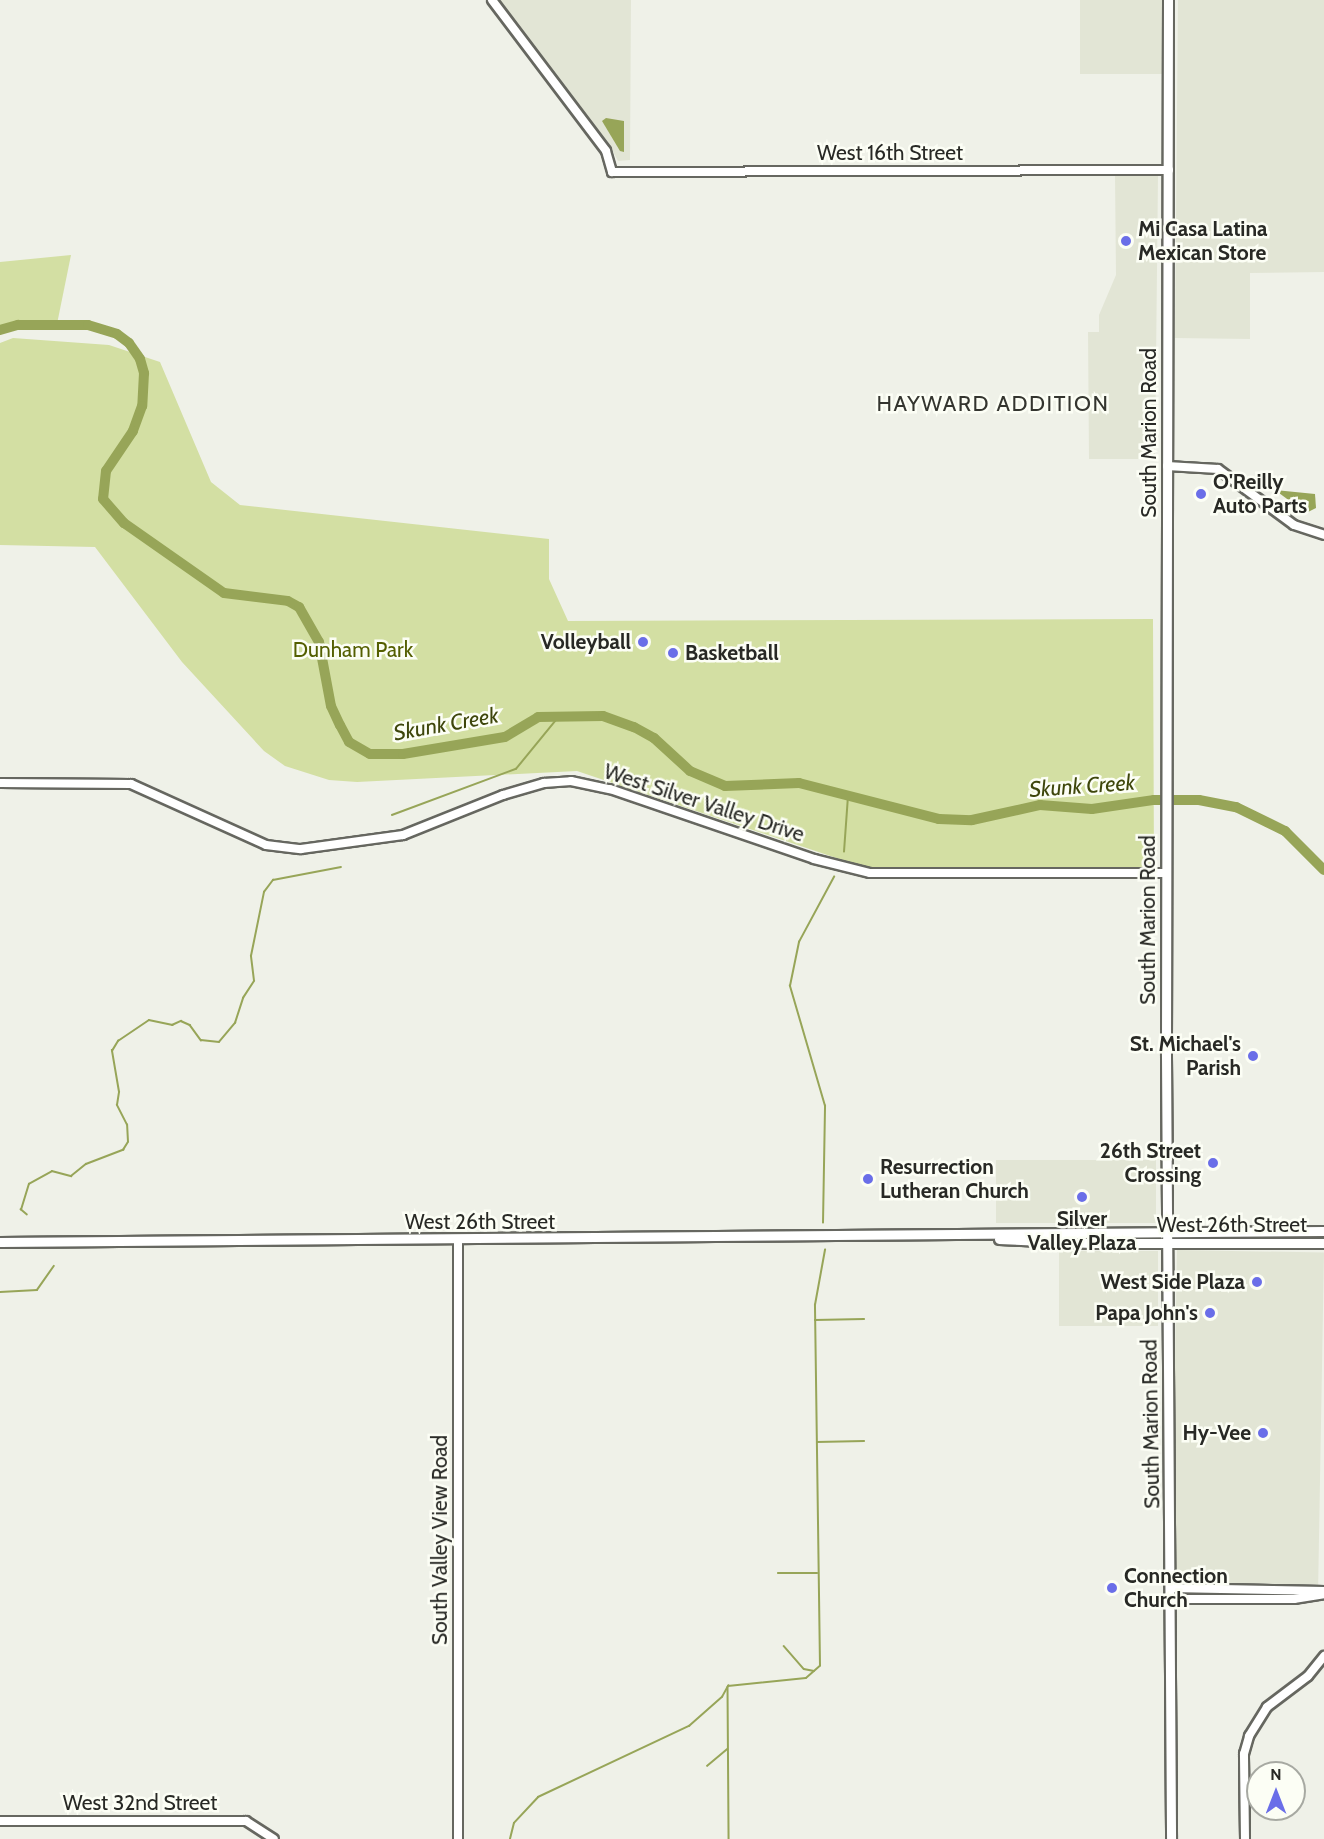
<!DOCTYPE html>
<html>
<head>
<meta charset="utf-8">
<style>
	body { margin:0 }
	#map { position:relative; width:1324px; height:1839px; overflow:hidden; background:#eff1e8; font-family:Cabin,sans-serif }
	div>[style] { position:absolute }
	.built>* { inset:0; background:#e2e5d5; transform-origin:0 0 }
	.green>* { inset:0; background:#d3dfa3 }
	.water>* { inset:0; background:#97a558 }
	.stream>* { height:1.5px; margin:-0.75px; padding:0 0.75px; transform-origin:0.75px; border-radius:0.75px; background:#97a558 }
	.river>* { height:10px; margin:-5px; padding:0 5px; transform-origin:5px; border-radius:5px; background:#97a558 }
	.roads { filter:drop-shadow(2px 0 #666760) drop-shadow(-2px 0 #666760) drop-shadow(0 2px #666760) drop-shadow(0 -2px #666760) }
	.tertiary>* { height:8px; margin:-4px; padding:0 4px; transform-origin:4px; border-radius:4px; background:#fff }
	.secondary>* { height:9px; margin:-4.5px; padding:0 4.5px; transform-origin:4.5px; border-radius:4.5px; background:#fff }
	.dots>* { width:16px; height:16px; translate:-50% -50%; box-sizing:border-box; border:3px solid #fcfef5; border-radius:50% }
	span { translate:-50% -50%; white-space:nowrap; text-align:center; line-height:1.15; -webkit-text-stroke:5px #fcfef5; paint-order:stroke }
	.street-label { font-size:21px; color:#282925 }
	.poi-label { font-size:21px; color:#282925; font-weight:700 }
	.left { translate:0 -50%; text-align:left }
	.right { translate:-100% -50%; text-align:right }
	.park-label { font-size:21px; color:#545f01 }
	.neighbourhood-label { font-size:22px; color:#34352f; letter-spacing:1.5px }
	.water-label { font-size:22px; color:#3e460b; font-style:italic }
	.north { position:absolute; left:1246px; top:1761px; width:60px; height:60px; box-sizing:border-box; background:#fcfef5; border:2px solid #a7a9a2; border-radius:50%; rotate:0deg; font-size:16px; font-weight:700; line-height:24px; text-align:center; color:#282925 }
	.north::after { content:''; display:block; margin:auto; width:21px; height:27px; background:#6a6ee8; clip-path:polygon(50% 0,100% 100%,50% 72%,0 100%) }
</style>
</head>
<body>
<div id="map">
	<div class="built">
		<i style="clip-path:polygon(496px 0,631px 0,630px 160px,618px 161px,608px 142px)"></i>
		<i style="left:1080px;top:0;width:85px;height:74px"></i>
		<i style="clip-path:polygon(1178px 0,1324px 0,1324px 272px,1250px 273px,1250px 339px,1175px 338px)"></i>
		<i style="clip-path:polygon(1115px 175px,1158px 175px,1155px 459px,1089px 459px,1088px 332px,1099px 332px,1099px 315px,1116px 275px)"></i>
		<i style="left:996px;top:1160px;width:160px;height:63px"></i>
		<i style="left:1177px;top:1250px;width:147px;height:332px;rotate:1deg"></i>
		<i style="left:1059px;top:1251px;width:99px;height:75px"></i>
	</div>
	<div class="green">
		<i style="clip-path:polygon(71px 255px,57px 324px,0 330px,0 262px)"></i>
		<i style="clip-path:polygon(13px 338px,109px 345px,160px 362px,211px 482px,240px 505px,549px 539px,549px 579px,568px 621px,1153px 619px,1154px 869px,869px 869px,577px 771px,357px 782px,329px 780px,285px 766px,264px 751px,182px 662px,95px 547px,0 545px,0 343px)"></i>
	</div>
	<div class="water">
		<i style="clip-path:polygon(606px 118px,624px 121px,624px 152px,620px 151px,602px 121px)"></i>
		<i style="clip-path:polygon(1275px 490px,1315px 494px,1316px 508px,1306px 513px)"></i>
	</div>
	<div class="stream">
		<i style="left:392px;top:815px;width:132px;rotate:-20.4deg"></i>
		<i style="left:516px;top:769px;width:70px;rotate:-50.8deg"></i>
		<i style="left:844px;top:852px;width:56px;rotate:-85.9deg"></i>
		<i style="left:27px;top:1215px;width:8px;rotate:-140deg"></i>
		<i style="left:21px;top:1210px;width:27px;rotate:-73deg"></i>
		<i style="left:29px;top:1184px;width:26px;rotate:-29deg"></i>
		<i style="left:52px;top:1171px;width:20px;rotate:15deg"></i>
		<i style="left:71px;top:1176px;width:19px;rotate:-39deg"></i>
		<i style="left:86px;top:1164px;width:40px;rotate:-21deg"></i>
		<i style="left:123px;top:1150px;width:9px;rotate:-58deg"></i>
		<i style="left:128px;top:1142px;width:17px;rotate:-93deg"></i>
		<i style="left:127px;top:1125px;width:22px;rotate:-117deg"></i>
		<i style="left:117px;top:1105px;width:13px;rotate:-81deg"></i>
		<i style="left:119px;top:1092px;width:42px;rotate:-99.7deg"></i>
		<i style="left:112px;top:1051px;width:12px;rotate:-59deg"></i>
		<i style="left:118px;top:1041px;width:37px;rotate:-34deg"></i>
		<i style="left:149px;top:1020px;width:24px;rotate:12deg"></i>
		<i style="left:172px;top:1025px;width:10px;rotate:-24deg"></i>
		<i style="left:181px;top:1021px;width:10px;rotate:24deg"></i>
		<i style="left:190px;top:1025px;width:19px;rotate:54deg"></i>
		<i style="left:201px;top:1040px;width:18px;rotate:6deg"></i>
		<i style="left:219px;top:1042px;width:25px;rotate:-50deg"></i>
		<i style="left:235px;top:1023px;width:26px;rotate:-72deg"></i>
		<i style="left:243px;top:998px;width:20px;rotate:-57deg"></i>
		<i style="left:254px;top:981px;width:25px;rotate:-97deg"></i>
		<i style="left:251px;top:956px;width:65px;rotate:-78.5deg"></i>
		<i style="left:264px;top:892px;width:15px;rotate:-53deg"></i>
		<i style="left:273px;top:880px;width:69px;rotate:-10.8deg"></i>
		<i style="left:823px;top:1223px;width:117px;rotate:-89deg"></i>
		<i style="left:825px;top:1106px;width:125px;rotate:-106.3deg"></i>
		<i style="left:790px;top:986px;width:45px;rotate:-78.4deg"></i>
		<i style="left:799px;top:942px;width:74px;rotate:-61.7deg"></i>
		<i style="left:0;top:1292px;width:37px;rotate:-3deg"></i>
		<i style="left:37px;top:1290px;width:29px;rotate:-55deg"></i>
		<i style="left:815px;top:1320px;width:49px;rotate:-1.2deg"></i>
		<i style="left:817px;top:1442px;width:47px;rotate:-1.2deg"></i>
		<i style="left:778px;top:1573px;width:39px"></i>
		<i style="left:784px;top:1646px;width:30px;rotate:49deg"></i>
		<i style="left:804px;top:1669px;width:10px;rotate:11deg"></i>
		<i style="left:728px;top:1687px;width:152px;rotate:89.6deg"></i>
		<i style="left:707px;top:1766px;width:26px;rotate:-40deg"></i>
		<i style="left:510px;top:1839px;width:16px;rotate:-76deg"></i>
		<i style="left:514px;top:1823px;width:35px;rotate:-47deg"></i>
		<i style="left:538px;top:1797px;width:167px;rotate:-25.2deg"></i>
		<i style="left:689px;top:1726px;width:44px;rotate:-41.3deg"></i>
		<i style="left:722px;top:1697px;width:13px;rotate:-61deg"></i>
		<i style="left:728px;top:1686px;width:78px;rotate:-5.9deg"></i>
		<i style="left:806px;top:1678px;width:18px;rotate:-41deg"></i>
		<i style="left:820px;top:1666px;width:361px;rotate:-90.8deg"></i>
		<i style="left:815px;top:1305px;width:56px;rotate:-79.7deg"></i>
	</div>
	<div class="river">
		<i style="left:0;top:330px;width:19px;rotate:-16deg"></i>
		<i style="left:18px;top:325px;width:70px"></i>
		<i style="left:88px;top:325px;width:30px;rotate:17deg"></i>
		<i style="left:117px;top:334px;width:15px;rotate:37deg"></i>
		<i style="left:129px;top:343px;width:19px;rotate:55deg"></i>
		<i style="left:140px;top:359px;width:15px;rotate:74deg"></i>
		<i style="left:144px;top:373px;width:33px;rotate:93deg"></i>
		<i style="left:142px;top:406px;width:27px;rotate:110deg"></i>
		<i style="left:133px;top:431px;width:48px;rotate:124deg"></i>
		<i style="left:106px;top:471px;width:28px;rotate:96deg"></i>
		<i style="left:103px;top:499px;width:32px;rotate:49deg"></i>
		<i style="left:124px;top:523px;width:122px;rotate:35deg"></i>
		<i style="left:224px;top:593px;width:64px;rotate:7.1deg"></i>
		<i style="left:288px;top:601px;width:13px;rotate:29deg"></i>
		<i style="left:299px;top:607px;width:40px;rotate:60.3deg"></i>
		<i style="left:319px;top:642px;width:65px;rotate:79.4deg"></i>
		<i style="left:331px;top:706px;width:21px;rotate:65deg"></i>
		<i style="left:340px;top:725px;width:19px;rotate:62deg"></i>
		<i style="left:349px;top:742px;width:24px;rotate:30deg"></i>
		<i style="left:370px;top:754px;width:33px"></i>
		<i style="left:403px;top:754px;width:103px;rotate:-9.5deg"></i>
		<i style="left:505px;top:737px;width:39px;rotate:-31deg"></i>
		<i style="left:538px;top:717px;width:65px;rotate:-0.9deg"></i>
		<i style="left:603px;top:716px;width:33px;rotate:20deg"></i>
		<i style="left:634px;top:727px;width:23px;rotate:29deg"></i>
		<i style="left:654px;top:738px;width:49px;rotate:42.5deg"></i>
		<i style="left:690px;top:771px;width:38px;rotate:23deg"></i>
		<i style="left:725px;top:786px;width:74px;rotate:-2.3deg"></i>
		<i style="left:799px;top:783px;width:145px;rotate:14.4deg"></i>
		<i style="left:939px;top:819px;width:33px;rotate:2deg"></i>
		<i style="left:972px;top:820px;width:70px;rotate:-12.4deg"></i>
		<i style="left:1040px;top:805px;width:52px;rotate:4.4deg"></i>
		<i style="left:1092px;top:809px;width:63px;rotate:-8.3deg"></i>
		<i style="left:1154px;top:800px;width:45px"></i>
		<i style="left:1199px;top:800px;width:38px;rotate:11deg"></i>
		<i style="left:1236px;top:807px;width:55px;rotate:26.1deg"></i>
		<i style="left:1285px;top:831px;width:55px;rotate:45deg"></i>
	</div>
	<div class="roads">
		<div class="tertiary">
			<i style="left:492px;top:0;width:189px;rotate:52.9deg"></i>
			<i style="left:606px;top:151px;width:22px;rotate:74deg"></i>
			<i style="left:612px;top:172px;width:557px;rotate:-0.21deg"></i>
			<i style="left:1167px;top:466px;width:51px;rotate:3.4deg"></i>
			<i style="left:1218px;top:469px;width:94px;rotate:36.4deg"></i>
			<i style="left:1294px;top:525px;width:32px;rotate:18deg"></i>
			<i style="left:0;top:783px;width:131px;rotate:0.4deg"></i>
			<i style="left:131px;top:784px;width:148px;rotate:24.3deg"></i>
			<i style="left:266px;top:845px;width:35px;rotate:7deg"></i>
			<i style="left:301px;top:849px;width:103px;rotate:-7.8deg"></i>
			<i style="left:403px;top:835px;width:108px;rotate:-21.8deg"></i>
			<i style="left:503px;top:795px;width:43px;rotate:-16.3deg"></i>
			<i style="left:544px;top:783px;width:27px;rotate:-4deg"></i>
			<i style="left:571px;top:781px;width:40px;rotate:12deg"></i>
			<i style="left:610px;top:789px;width:216px;rotate:18.9deg"></i>
			<i style="left:814px;top:859px;width:58px;rotate:14deg"></i>
			<i style="left:870px;top:873px;width:296px"></i>
			<i style="left:458px;top:1240px;width:599px;rotate:90deg"></i>
			<i style="left:1170px;top:1588px;width:154px;rotate:1.1deg"></i>
			<i style="left:1170px;top:1599px;width:124px"></i>
			<i style="left:1294px;top:1599px;width:30px;rotate:-9deg"></i>
			<i style="left:0;top:1821px;width:246px"></i>
			<i style="left:246px;top:1821px;width:33px;rotate:33deg"></i>
			<i style="left:1245px;top:1839px;width:85px;rotate:-90.7deg"></i>
			<i style="left:1244px;top:1754px;width:19px;rotate:-74deg"></i>
			<i style="left:1249px;top:1736px;width:34px;rotate:-58deg"></i>
			<i style="left:1267px;top:1707px;width:51px;rotate:-37.1deg"></i>
			<i style="left:1308px;top:1676px;width:26px;rotate:-51deg"></i>
		</div>
		<div class="secondary">
			<i style="left:1168px;top:0;width:1056px;rotate:90.11deg"></i>
			<i style="left:1166px;top:1056px;width:783px;rotate:89.63deg"></i>
			<i style="left:999px;top:1239px;width:92px;rotate:2.5deg"></i>
			<i style="left:1091px;top:1243px;width:233px"></i>
			<i style="left:0;top:1242px;width:1324px;rotate:-0.48deg"></i>
		</div>
	</div>
	<div class="dots">
		<i style="left:1126px;top:241px;background:#6a6ee8"></i>
		<i style="left:1201px;top:494px;background:#6a6ee8"></i>
		<i style="left:643px;top:642px;background:#6a6ee8"></i>
		<i style="left:673px;top:653px;background:#6a6ee8"></i>
		<i style="left:1253px;top:1056px;background:#6a6ee8"></i>
		<i style="left:1213px;top:1163px;background:#6a6ee8"></i>
		<i style="left:868px;top:1179px;background:#6a6ee8"></i>
		<i style="left:1082px;top:1197px;background:#6a6ee8"></i>
		<i style="left:1257px;top:1282px;background:#6a6ee8"></i>
		<i style="left:1210px;top:1313px;background:#6a6ee8"></i>
		<i style="left:1263px;top:1433px;background:#6a6ee8"></i>
		<i style="left:1112px;top:1588px;background:#6a6ee8"></i>
	</div>
	<div class="street-label">
		<span style="left:890px;top:153px">West 16th Street</span>
		<span style="left:1149px;top:433px;rotate:-90deg">South Marion Road</span>
		<span style="left:704px;top:803px;rotate:18deg">West Silver Valley Drive</span>
		<span style="left:1148px;top:920px;rotate:-90deg">South Marion Road</span>
		<span style="left:480px;top:1222px">West 26th Street</span>
		<span style="left:1232px;top:1225px">West 26th Street</span>
		<span style="left:1151px;top:1424px;rotate:-91deg">South Marion Road</span>
		<span style="left:440px;top:1540px;rotate:-90deg">South Valley View Road</span>
		<span style="left:140px;top:1803px">West 32nd Street</span>
	</div>
	<div class="poi-label">
		<span class="left" style="left:1138px;top:241px">Mi Casa Latina<br>Mexican Store</span>
		<span class="left" style="left:1213px;top:494px">O'Reilly<br>Auto Parts</span>
		<span class="right" style="left:631px;top:642px">Volleyball</span>
		<span class="left" style="left:685px;top:653px">Basketball</span>
		<span class="right" style="left:1241px;top:1056px">St. Michael's<br>Parish</span>
		<span class="right" style="left:1201px;top:1163px">26th Street<br>Crossing</span>
		<span class="left" style="left:880px;top:1179px">Resurrection<br>Lutheran Church</span>
		<span style="left:1082px;top:1231px">Silver<br>Valley Plaza</span>
		<span class="right" style="left:1245px;top:1282px">West Side Plaza</span>
		<span class="right" style="left:1198px;top:1313px">Papa John's</span>
		<span class="right" style="left:1251px;top:1433px">Hy-Vee</span>
		<span class="left" style="left:1124px;top:1588px">Connection<br>Church</span>
	</div>
	<div class="park-label">
		<span style="left:353px;top:650px">Dunham Park</span>
	</div>
	<div class="neighbourhood-label">
		<span style="left:993px;top:404px">HAYWARD ADDITION</span>
	</div>
	<div class="water-label">
		<span style="left:446px;top:724px;rotate:-10deg">Skunk Creek</span>
		<span style="left:1082px;top:786px;rotate:-4deg">Skunk Creek</span>
	</div>
	<div class="north">N</div>
</div>
</body>
</html>
